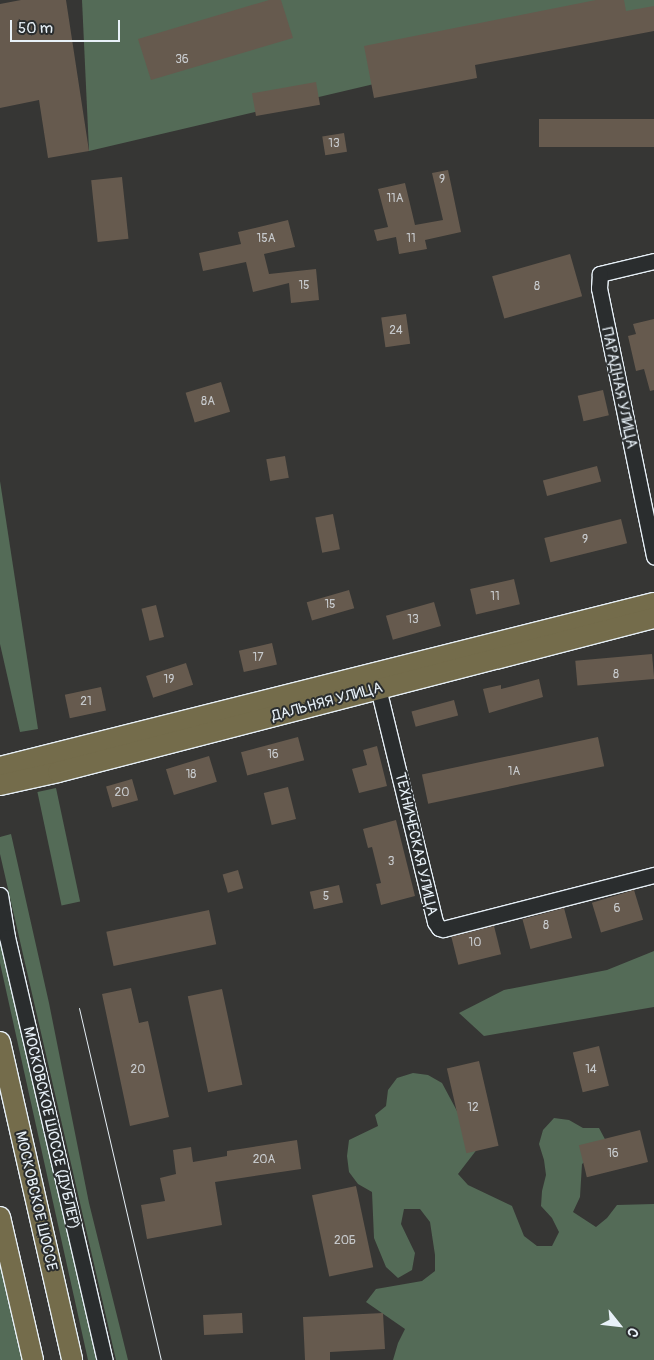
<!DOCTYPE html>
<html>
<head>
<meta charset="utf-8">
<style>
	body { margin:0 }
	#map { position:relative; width:654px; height:1360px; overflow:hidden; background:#363634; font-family:Pangolin,sans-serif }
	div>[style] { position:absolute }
	.green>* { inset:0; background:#546b57; transform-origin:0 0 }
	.building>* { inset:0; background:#665a4e; transform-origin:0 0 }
	.roads { filter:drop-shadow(1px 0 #e8f1f8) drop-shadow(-1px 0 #e8f1f8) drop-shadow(0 1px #e8f1f8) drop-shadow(0 -1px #e8f1f8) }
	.minor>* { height:15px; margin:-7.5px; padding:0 7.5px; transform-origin:7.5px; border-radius:7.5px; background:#2a2d2e }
	.major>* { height:20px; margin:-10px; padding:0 10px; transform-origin:10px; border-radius:10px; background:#746c4b }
	.tram>* { height:1px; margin:-0.5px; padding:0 0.5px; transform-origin:0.5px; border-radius:0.5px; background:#e8f1f8 }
	span { translate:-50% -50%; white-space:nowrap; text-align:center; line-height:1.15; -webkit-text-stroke:4px #2a2d2e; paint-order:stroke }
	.number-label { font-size:12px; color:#c8cbce }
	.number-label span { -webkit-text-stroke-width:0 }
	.street-label { font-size:15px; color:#e8f1f8 }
	.north { position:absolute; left:594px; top:1300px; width:50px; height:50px; -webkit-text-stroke:4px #2a2d2e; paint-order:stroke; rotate:119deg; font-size:14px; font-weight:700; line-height:20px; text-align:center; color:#e8f1f8 }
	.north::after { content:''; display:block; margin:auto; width:18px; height:22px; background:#e8f1f8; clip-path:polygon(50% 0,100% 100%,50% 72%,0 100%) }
	.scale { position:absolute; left:10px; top:20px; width:110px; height:22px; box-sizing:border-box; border:2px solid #e8f1f8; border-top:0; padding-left:6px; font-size:15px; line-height:18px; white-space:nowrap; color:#e8f1f8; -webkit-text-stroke:4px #2a2d2e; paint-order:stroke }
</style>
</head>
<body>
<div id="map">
	<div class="green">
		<i style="clip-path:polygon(82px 0,654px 0,654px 18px,89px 151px)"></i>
		<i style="clip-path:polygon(0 481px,38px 729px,20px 732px,0 644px)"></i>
		<i style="left:56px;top:788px;width:116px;height:19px;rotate:78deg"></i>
		<i style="clip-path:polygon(11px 834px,49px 1003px,89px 1203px,128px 1360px,116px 1360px,0 854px,0 837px)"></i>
		<i style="clip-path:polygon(0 939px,99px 1360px,88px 1360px,0 963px)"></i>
		<i style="clip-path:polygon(654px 951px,654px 1007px,484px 1036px,459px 1013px,504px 990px,607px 970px)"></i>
		<i style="clip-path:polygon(413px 1073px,428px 1075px,442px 1083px,457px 1111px,470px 1120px,478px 1148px,458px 1174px,468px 1185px,512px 1206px,524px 1236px,537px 1246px,552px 1246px,559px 1232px,552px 1218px,541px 1206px,542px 1191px,546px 1175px,544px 1160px,539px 1144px,543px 1130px,554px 1118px,569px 1120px,583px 1128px,599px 1128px,607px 1143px,582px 1164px,580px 1197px,573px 1212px,596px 1227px,607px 1218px,617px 1205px,654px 1204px,654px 1360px,393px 1360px,398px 1343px,405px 1329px,366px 1302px,376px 1289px,422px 1281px,435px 1271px,435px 1255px,430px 1222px,420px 1209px,404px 1209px,401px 1224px,415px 1253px,412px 1270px,398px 1278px,386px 1267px,374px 1238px,372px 1192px,358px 1184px,349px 1172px,347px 1156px,349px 1140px,378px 1126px,375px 1115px,386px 1106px,388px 1090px,397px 1078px)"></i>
		<i style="clip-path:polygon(0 1217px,33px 1360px,0 1360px)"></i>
	</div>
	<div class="building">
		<i style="clip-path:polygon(21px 0,66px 0,89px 151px,48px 158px,39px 100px,0 108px,0 4px)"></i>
		<i style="clip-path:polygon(269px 0,281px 0,293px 38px,151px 80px,138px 39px)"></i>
		<i style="clip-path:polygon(596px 0,624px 0,626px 11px,654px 6px,654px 31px,475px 65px,477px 78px,374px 98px,364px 46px)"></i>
		<i style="left:316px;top:82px;width:23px;height:65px;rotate:80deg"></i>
		<i style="left:654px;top:119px;width:28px;height:115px;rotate:90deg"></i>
		<i style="left:344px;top:133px;width:19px;height:22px;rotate:81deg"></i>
		<i style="clip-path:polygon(448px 170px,461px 232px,425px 240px,427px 249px,399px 254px,396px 237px,377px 241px,374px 230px,388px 227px,378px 189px,405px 183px,415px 225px,443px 220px,432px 173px)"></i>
		<i style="left:122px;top:177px;width:62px;height:31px;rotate:84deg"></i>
		<i style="clip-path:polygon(288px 220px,295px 247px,264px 254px,269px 274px,316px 269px,319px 300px,291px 303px,289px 283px,253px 292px,246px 262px,203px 271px,199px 253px,241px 244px,238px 232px)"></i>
		<i style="left:570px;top:254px;width:44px;height:81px;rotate:74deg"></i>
		<i style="left:406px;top:314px;width:30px;height:25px;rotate:82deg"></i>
		<i style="clip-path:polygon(654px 319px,654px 390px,650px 391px,644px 369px,636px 371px,628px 336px,636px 334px,633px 324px)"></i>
		<i style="left:221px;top:382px;width:31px;height:37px;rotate:73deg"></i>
		<i style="left:603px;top:390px;width:26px;height:26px;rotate:77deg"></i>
		<i style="left:285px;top:456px;width:22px;height:19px;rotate:80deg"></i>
		<i style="left:597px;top:466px;width:16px;height:56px;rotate:75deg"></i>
		<i style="left:333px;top:514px;width:36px;height:18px;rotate:79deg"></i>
		<i style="left:621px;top:519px;width:25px;height:79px;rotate:76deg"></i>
		<i style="left:514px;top:579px;width:26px;height:45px;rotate:77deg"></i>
		<i style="left:349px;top:590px;width:19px;height:44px;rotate:74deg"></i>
		<i style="left:434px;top:602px;width:25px;height:50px;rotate:74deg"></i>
		<i style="left:156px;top:605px;width:33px;height:15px;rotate:76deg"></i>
		<i style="left:272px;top:643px;width:22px;height:34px;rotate:77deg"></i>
		<i style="left:652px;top:654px;width:25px;height:77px;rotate:85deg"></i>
		<i style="left:186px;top:663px;width:23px;height:42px;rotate:72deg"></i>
		<i style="clip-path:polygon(539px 679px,543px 697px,489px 713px,483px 689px,501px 685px,501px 689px)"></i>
		<i style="left:101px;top:687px;width:24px;height:37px;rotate:78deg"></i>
		<i style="left:454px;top:700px;width:16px;height:44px;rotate:75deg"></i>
		<i style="left:298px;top:737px;width:24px;height:59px;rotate:75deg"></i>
		<i style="left:598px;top:737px;width:30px;height:180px;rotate:78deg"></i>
		<i style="clip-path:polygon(377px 746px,387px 786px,359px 793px,352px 769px,367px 765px,363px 750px)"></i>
		<i style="left:209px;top:756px;width:27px;height:45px;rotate:73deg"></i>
		<i style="left:132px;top:779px;width:22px;height:27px;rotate:74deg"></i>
		<i style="left:288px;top:787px;width:33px;height:25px;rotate:76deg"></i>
		<i style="clip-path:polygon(396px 820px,415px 896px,381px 905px,376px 884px,381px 883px,372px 847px,368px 848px,363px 829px)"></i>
		<i style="left:238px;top:870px;width:19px;height:16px;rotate:74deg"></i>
		<i style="left:339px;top:885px;width:18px;height:30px;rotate:77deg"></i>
		<i style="left:634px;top:890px;width:31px;height:44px;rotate:73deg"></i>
		<i style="left:564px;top:908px;width:31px;height:43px;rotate:75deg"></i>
		<i style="left:209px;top:910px;width:35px;height:105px;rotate:78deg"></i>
		<i style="left:494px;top:926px;width:29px;height:44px;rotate:76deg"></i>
		<i style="clip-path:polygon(131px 988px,139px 1023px,148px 1021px,169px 1117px,130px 1126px,102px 994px)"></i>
		<i style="left:222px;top:989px;width:98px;height:35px;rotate:78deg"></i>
		<i style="left:599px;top:1046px;width:41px;height:27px;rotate:76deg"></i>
		<i style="left:479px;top:1061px;width:87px;height:33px;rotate:77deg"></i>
		<i style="left:640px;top:1130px;width:33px;height:63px;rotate:76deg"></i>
		<i style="clip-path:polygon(297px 1140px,301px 1169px,215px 1182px,222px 1225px,147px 1239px,141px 1205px,165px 1201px,160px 1178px,176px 1174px,173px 1150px,191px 1147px,193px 1162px,227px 1156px,227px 1151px)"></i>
		<i style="left:356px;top:1186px;width:83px;height:45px;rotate:78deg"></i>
		<i style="left:242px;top:1313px;width:20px;height:39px;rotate:87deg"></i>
		<i style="clip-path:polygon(383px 1313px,385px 1349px,330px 1352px,330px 1360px,305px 1360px,303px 1317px)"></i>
	</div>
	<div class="roads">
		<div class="minor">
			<i style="left:654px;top:261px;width:56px;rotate:166.5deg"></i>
			<i style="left:600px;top:274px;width:14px;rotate:94deg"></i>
			<i style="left:599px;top:288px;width:274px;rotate:78.4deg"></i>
			<i style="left:378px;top:688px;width:241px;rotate:76.3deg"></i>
			<i style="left:435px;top:922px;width:7px;rotate:56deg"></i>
			<i style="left:439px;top:928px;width:4px;rotate:14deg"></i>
			<i style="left:443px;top:929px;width:218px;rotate:-14.4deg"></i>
			<i style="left:0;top:895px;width:43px;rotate:80.5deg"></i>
			<i style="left:7px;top:937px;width:434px;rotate:77deg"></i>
		</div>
		<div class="major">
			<i style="left:0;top:767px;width:674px;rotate:-14.08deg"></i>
			<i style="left:0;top:785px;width:59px;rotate:-12.6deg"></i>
			<i style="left:58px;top:772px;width:616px;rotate:-14.49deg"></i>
			<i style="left:0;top:1042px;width:326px;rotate:77.2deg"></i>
			<i style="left:0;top:1217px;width:147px;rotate:77deg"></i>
		</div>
	</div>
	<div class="tram">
		<i style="left:79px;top:1008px;width:361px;rotate:76.9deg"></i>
	</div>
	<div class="number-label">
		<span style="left:182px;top:60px">36</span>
		<span style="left:334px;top:144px">13</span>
		<span style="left:442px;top:180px">9</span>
		<span style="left:395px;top:199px">11А</span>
		<span style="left:266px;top:239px">15А</span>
		<span style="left:411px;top:239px">11</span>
		<span style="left:304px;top:286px">15</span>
		<span style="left:537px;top:287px">8</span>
		<span style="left:396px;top:331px">24</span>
		<span style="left:208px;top:402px">8А</span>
		<span style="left:585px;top:540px">9</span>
		<span style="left:495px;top:597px">11</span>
		<span style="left:330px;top:605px">15</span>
		<span style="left:413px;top:620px">13</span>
		<span style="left:258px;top:658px">17</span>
		<span style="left:616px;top:675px">8</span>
		<span style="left:169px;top:680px">19</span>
		<span style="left:86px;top:702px">21</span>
		<span style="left:273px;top:755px">16</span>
		<span style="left:514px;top:772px">1А</span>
		<span style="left:191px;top:775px">18</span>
		<span style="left:122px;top:793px">20</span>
		<span style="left:391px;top:862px">3</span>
		<span style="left:326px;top:897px">5</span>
		<span style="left:617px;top:909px">6</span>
		<span style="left:546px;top:926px">8</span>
		<span style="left:475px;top:943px">10</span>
		<span style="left:138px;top:1070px">20</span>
		<span style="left:591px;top:1070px">14</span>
		<span style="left:473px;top:1108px">12</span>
		<span style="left:613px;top:1154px">16</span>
		<span style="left:264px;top:1160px">20А</span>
		<span style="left:345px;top:1241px">20Б</span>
	</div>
	<div class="street-label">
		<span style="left:619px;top:388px;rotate:78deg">ПАРАДНАЯ УЛИЦА</span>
		<span style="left:327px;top:702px;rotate:-15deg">ДАЛЬНЯЯ УЛИЦА</span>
		<span style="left:416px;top:844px;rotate:77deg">ТЕХНИЧЕСКАЯ УЛИЦА</span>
		<span style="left:51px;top:1128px;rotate:77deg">МОСКОВСКОЕ ШОССЕ (ДУБЛЕР)</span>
		<span style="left:36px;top:1201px;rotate:77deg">МОСКОВСКОЕ ШОССЕ</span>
	</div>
	<div class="north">С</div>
	<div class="scale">50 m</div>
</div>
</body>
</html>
